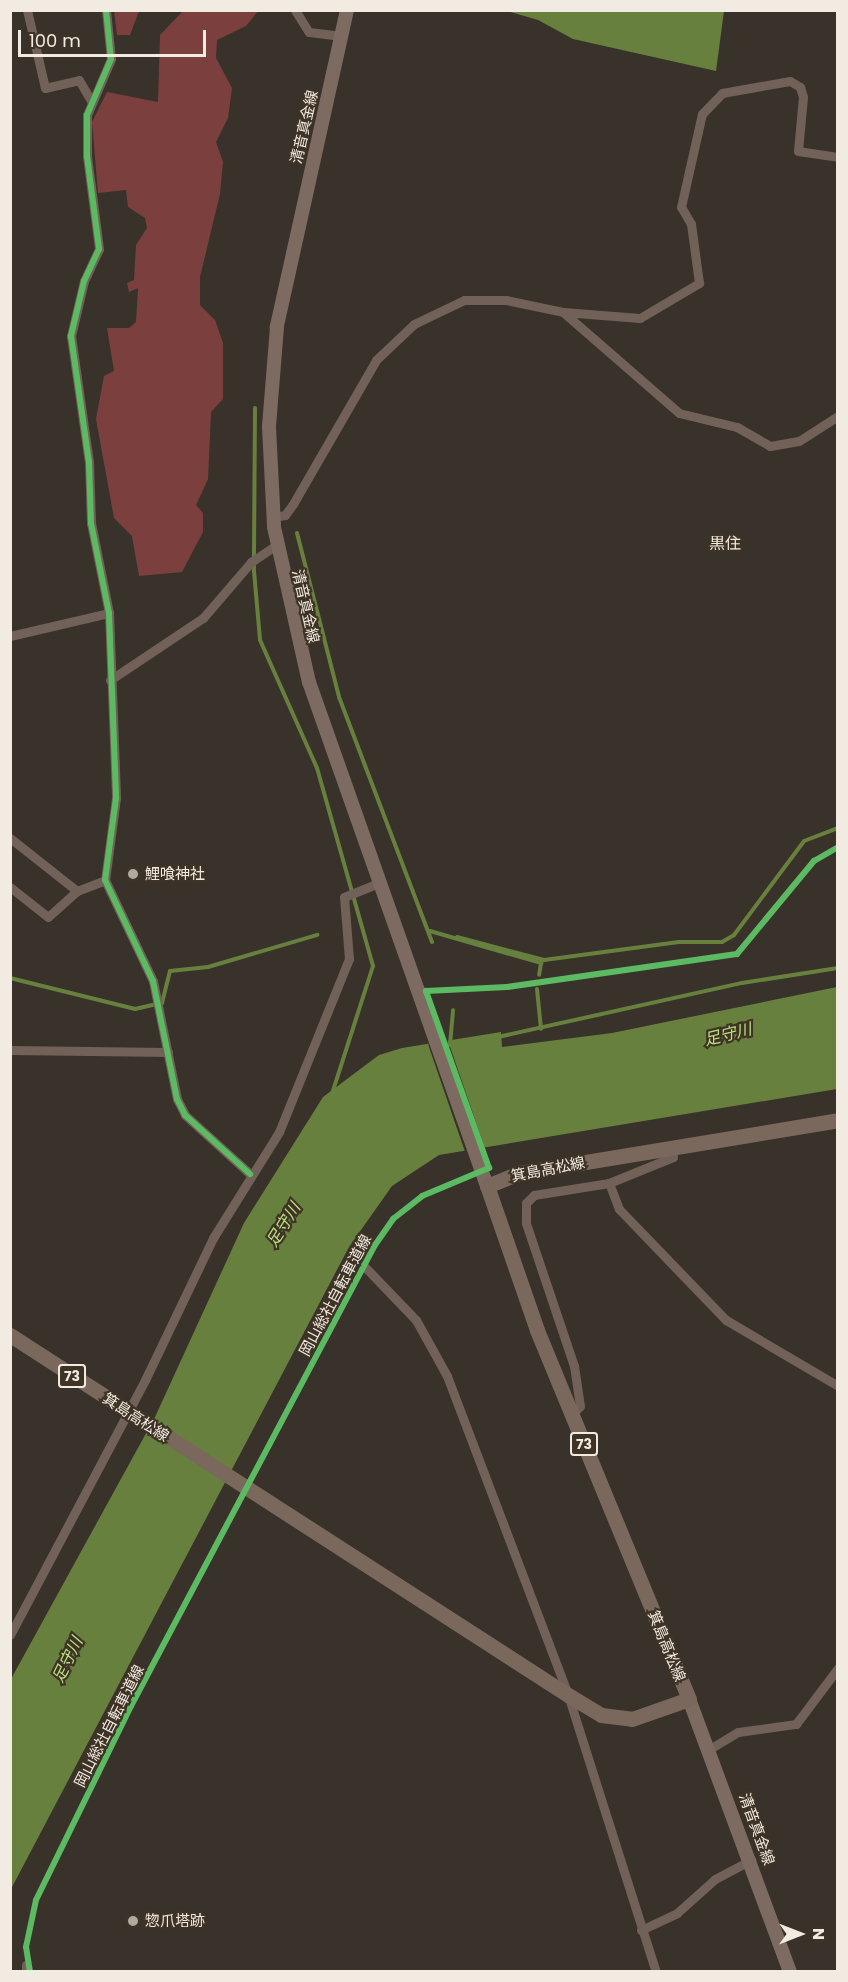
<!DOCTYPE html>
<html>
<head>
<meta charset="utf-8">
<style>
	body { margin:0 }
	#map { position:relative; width:848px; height:1982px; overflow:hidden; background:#38322b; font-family:Poppins,"Noto Sans JP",sans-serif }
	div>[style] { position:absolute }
	.green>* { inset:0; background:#7b403e }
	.water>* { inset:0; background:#67803e }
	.pier>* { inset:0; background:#38322b; transform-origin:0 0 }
	.stream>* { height:4px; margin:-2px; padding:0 2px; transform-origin:2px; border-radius:2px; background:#67803e }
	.street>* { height:9px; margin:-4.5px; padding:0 4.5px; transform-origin:4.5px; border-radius:4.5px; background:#716158 }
	.secondary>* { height:14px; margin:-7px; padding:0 7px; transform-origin:7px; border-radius:7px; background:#7d6a60 }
	.primary>* { height:15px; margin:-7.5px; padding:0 7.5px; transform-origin:7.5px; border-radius:7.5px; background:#7b685c }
	.cycleway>* { height:6px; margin:-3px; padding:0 3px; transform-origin:3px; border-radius:3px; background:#5cba63 }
	.dots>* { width:16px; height:16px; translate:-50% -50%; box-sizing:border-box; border:3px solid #3e3325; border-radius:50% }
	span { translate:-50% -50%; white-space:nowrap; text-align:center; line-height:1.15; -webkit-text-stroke:4.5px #3e3325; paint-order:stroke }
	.shield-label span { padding:2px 4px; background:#3e3325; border:2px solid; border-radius:4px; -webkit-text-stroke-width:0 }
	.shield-label { font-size:14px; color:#f2ebe2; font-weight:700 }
	.street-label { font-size:15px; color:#f2ebe2 }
	.poi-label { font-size:15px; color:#f2ebe2 }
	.left { translate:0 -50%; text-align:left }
	.neighbourhood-label { font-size:16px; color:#f2ebe2 }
	.water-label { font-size:16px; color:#bae37f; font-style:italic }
	.frame { position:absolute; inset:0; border:12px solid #f2ebe2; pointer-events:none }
	.north { position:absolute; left:770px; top:1904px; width:60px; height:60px; -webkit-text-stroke:4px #3e3325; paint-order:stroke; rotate:90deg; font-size:16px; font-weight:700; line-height:24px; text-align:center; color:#f2ebe2 }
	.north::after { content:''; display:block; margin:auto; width:21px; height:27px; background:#f2ebe2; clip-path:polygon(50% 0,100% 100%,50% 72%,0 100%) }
	.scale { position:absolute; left:18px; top:30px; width:188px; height:27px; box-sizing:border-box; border:3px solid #f2ebe2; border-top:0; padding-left:8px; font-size:18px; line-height:21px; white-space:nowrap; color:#f2ebe2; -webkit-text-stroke:4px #3e3325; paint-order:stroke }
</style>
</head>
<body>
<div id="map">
	<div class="green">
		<i style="clip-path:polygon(114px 11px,139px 11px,130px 35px,117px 35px)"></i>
		<i style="clip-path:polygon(183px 11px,258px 11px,246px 26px,217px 40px,216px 58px,232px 88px,228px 118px,216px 142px,223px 162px,220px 194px,200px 277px,200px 305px,215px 320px,223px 343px,223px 399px,211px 412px,208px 479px,196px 505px,203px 513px,203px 532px,182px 572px,139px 576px,132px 536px,114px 518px,96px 419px,104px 376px,114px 371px,107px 328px,129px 328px,136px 322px,138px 288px,129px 292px,127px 283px,134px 280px,136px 245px,147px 228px,145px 218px,128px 207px,126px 190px,98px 193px,92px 122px,107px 92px,158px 102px,160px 35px)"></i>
	</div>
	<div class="water">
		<i style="clip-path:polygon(507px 11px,724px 11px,716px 71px,573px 39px,538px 20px)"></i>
		<i style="clip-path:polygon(837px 987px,837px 1089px,439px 1155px,392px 1186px,349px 1247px,11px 1889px,11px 1679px,155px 1417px,244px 1223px,323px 1097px,379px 1055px,402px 1048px,501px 1032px,502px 1047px,612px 1033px)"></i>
	</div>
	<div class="pier">
		<i style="left:447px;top:1038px;width:119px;height:20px;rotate:71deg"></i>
	</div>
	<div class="stream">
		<i style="left:255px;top:408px;width:163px;rotate:90.4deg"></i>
		<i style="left:254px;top:571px;width:69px;rotate:85deg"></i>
		<i style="left:260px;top:640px;width:140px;rotate:66deg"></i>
		<i style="left:317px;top:768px;width:206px;rotate:74.2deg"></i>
		<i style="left:373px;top:966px;width:134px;rotate:107.8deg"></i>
		<i style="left:297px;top:533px;width:169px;rotate:75.6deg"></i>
		<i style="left:339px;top:697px;width:262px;rotate:69.2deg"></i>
		<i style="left:430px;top:931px;width:116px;rotate:16.1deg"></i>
		<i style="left:541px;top:963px;width:12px;rotate:99deg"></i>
		<i style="left:457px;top:937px;width:90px;rotate:14.8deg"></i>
		<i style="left:544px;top:960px;width:136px;rotate:-7.6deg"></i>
		<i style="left:679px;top:942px;width:43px"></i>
		<i style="left:722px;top:942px;width:14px;rotate:-30deg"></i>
		<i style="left:734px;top:935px;width:117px;rotate:-53.3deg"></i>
		<i style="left:804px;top:841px;width:36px;rotate:-21deg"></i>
		<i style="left:10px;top:978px;width:129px;rotate:13.9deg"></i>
		<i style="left:135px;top:1009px;width:28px;rotate:-13deg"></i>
		<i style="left:162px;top:1003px;width:33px;rotate:-76deg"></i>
		<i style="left:170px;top:971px;width:38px;rotate:-6deg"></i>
		<i style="left:208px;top:967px;width:114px;rotate:-16.4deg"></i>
		<i style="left:537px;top:989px;width:40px;rotate:84.3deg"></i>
		<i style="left:498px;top:1037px;width:250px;rotate:-12.5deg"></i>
		<i style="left:742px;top:983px;width:97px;rotate:-8.9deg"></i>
		<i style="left:450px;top:1045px;width:35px;rotate:-85deg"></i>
	</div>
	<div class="street">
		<i style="left:27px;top:10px;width:80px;rotate:77deg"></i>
		<i style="left:45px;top:88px;width:35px;rotate:-13deg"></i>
		<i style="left:79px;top:80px;width:24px;rotate:60deg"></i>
		<i style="left:106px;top:10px;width:49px;rotate:84.2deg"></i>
		<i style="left:111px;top:59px;width:61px;rotate:113.2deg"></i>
		<i style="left:87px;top:115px;width:41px;rotate:90deg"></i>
		<i style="left:87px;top:156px;width:94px;rotate:82.6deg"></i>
		<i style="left:99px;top:249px;width:35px;rotate:115deg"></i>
		<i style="left:84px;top:281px;width:57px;rotate:103.3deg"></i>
		<i style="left:71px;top:336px;width:127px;rotate:81.9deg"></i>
		<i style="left:89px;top:462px;width:61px;rotate:88.1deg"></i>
		<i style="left:91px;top:523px;width:92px;rotate:78.7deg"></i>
		<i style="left:109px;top:613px;width:185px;rotate:87.8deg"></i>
		<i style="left:116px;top:798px;width:83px;rotate:97.6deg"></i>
		<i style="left:105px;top:880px;width:112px;rotate:64.6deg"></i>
		<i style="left:153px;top:981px;width:120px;rotate:78.5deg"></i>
		<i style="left:177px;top:1099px;width:18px;rotate:63deg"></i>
		<i style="left:185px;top:1115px;width:88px;rotate:42.2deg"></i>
		<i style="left:295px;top:10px;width:26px;rotate:58deg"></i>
		<i style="left:309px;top:32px;width:33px;rotate:7deg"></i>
		<i style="left:563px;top:312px;width:77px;rotate:4.5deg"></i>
		<i style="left:640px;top:318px;width:69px;rotate:-30.7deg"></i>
		<i style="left:699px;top:283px;width:60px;rotate:-97.7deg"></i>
		<i style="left:691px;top:224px;width:20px;rotate:-120deg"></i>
		<i style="left:681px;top:207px;width:95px;rotate:-77.3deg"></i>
		<i style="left:702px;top:114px;width:29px;rotate:-46deg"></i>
		<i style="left:722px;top:93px;width:69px;rotate:-10deg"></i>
		<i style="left:790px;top:81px;width:12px;rotate:31deg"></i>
		<i style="left:800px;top:87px;width:10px;rotate:73deg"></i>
		<i style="left:803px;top:97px;width:54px;rotate:95.3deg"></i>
		<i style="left:798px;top:151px;width:40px;rotate:8.5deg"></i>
		<i style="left:273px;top:517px;width:12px;rotate:-9deg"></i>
		<i style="left:285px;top:515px;width:14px;rotate:-54deg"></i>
		<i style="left:293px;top:504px;width:166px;rotate:-60deg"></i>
		<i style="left:376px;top:360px;width:52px;rotate:-43.5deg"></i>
		<i style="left:414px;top:324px;width:55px;rotate:-25.6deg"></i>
		<i style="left:464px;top:300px;width:42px"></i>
		<i style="left:506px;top:300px;width:58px;rotate:11.9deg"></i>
		<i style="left:563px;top:312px;width:154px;rotate:41deg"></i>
		<i style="left:679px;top:413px;width:60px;rotate:13.6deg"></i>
		<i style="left:737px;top:427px;width:38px;rotate:30deg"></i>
		<i style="left:770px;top:446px;width:29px;rotate:-10deg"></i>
		<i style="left:799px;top:441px;width:46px;rotate:-32.7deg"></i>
		<i style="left:10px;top:636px;width:102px;rotate:-13.1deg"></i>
		<i style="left:110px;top:680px;width:112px;rotate:-33.7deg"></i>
		<i style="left:203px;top:618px;width:74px;rotate:-49.4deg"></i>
		<i style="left:251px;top:562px;width:30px;rotate:-34deg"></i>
		<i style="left:10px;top:838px;width:85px;rotate:38.3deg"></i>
		<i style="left:10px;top:887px;width:48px;rotate:38.3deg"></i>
		<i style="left:48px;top:917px;width:39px;rotate:-42deg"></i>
		<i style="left:77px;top:891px;width:30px;rotate:-21deg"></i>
		<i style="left:10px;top:1050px;width:158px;rotate:0.7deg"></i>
		<i style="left:609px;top:1183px;width:28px;rotate:69deg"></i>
		<i style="left:619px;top:1209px;width:154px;rotate:46.1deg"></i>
		<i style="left:726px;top:1320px;width:130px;rotate:30.5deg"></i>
		<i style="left:364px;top:1266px;width:75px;rotate:46.1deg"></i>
		<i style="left:416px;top:1320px;width:64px;rotate:61deg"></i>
		<i style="left:447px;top:1376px;width:341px;rotate:69.2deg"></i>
		<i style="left:568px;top:1695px;width:291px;rotate:72.4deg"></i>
		<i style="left:572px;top:1414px;width:11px;rotate:-45deg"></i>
		<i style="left:580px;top:1406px;width:40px;rotate:-98.5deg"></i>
		<i style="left:574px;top:1366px;width:151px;rotate:-108.6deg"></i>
		<i style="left:526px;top:1223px;width:20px;rotate:-90deg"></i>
		<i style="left:526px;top:1203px;width:11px;rotate:-45deg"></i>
		<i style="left:534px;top:1195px;width:76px;rotate:-9.1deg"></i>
		<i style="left:609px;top:1183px;width:69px;rotate:-22.1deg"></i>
		<i style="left:673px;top:1157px;width:9px;rotate:-108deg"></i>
		<i style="left:10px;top:1635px;width:289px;rotate:-62.1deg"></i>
		<i style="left:145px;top:1380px;width:157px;rotate:-64.4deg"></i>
		<i style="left:213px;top:1238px;width:125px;rotate:-58.1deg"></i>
		<i style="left:279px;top:1132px;width:187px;rotate:-68deg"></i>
		<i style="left:349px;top:959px;width:62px;rotate:-94.6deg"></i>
		<i style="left:344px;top:897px;width:38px;rotate:-22deg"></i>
		<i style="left:708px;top:1750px;width:35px;rotate:-31deg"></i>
		<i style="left:738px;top:1732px;width:59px;rotate:-7.9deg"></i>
		<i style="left:796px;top:1724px;width:70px;rotate:-53.1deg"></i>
		<i style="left:641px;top:1930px;width:40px;rotate:-25deg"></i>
		<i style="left:677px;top:1913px;width:51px;rotate:-41.8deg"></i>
		<i style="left:715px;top:1879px;width:41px;rotate:-27.8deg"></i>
		<i style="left:26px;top:1972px;width:7px;rotate:-90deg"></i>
	</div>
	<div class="secondary">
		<i style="left:347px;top:10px;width:325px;rotate:102.5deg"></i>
		<i style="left:277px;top:327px;width:100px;rotate:94.6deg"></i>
		<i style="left:269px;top:427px;width:100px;rotate:87.1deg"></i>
		<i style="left:274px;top:527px;width:159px;rotate:77.3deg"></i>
		<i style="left:309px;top:682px;width:535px;rotate:70.55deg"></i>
		<i style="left:689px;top:1699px;width:291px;rotate:69.7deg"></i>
	</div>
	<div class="primary">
		<i style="left:10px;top:1335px;width:664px;rotate:32.83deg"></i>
		<i style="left:568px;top:1695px;width:39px;rotate:31deg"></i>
		<i style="left:601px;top:1715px;width:31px;rotate:7deg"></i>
		<i style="left:632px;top:1719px;width:60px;rotate:-19.3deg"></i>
		<i style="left:689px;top:1699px;width:399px;rotate:-112.4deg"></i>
		<i style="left:537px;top:1330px;width:152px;rotate:-109.1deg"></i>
		<i style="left:487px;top:1186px;width:35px;rotate:-22deg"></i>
		<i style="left:519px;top:1173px;width:323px;rotate:-9.4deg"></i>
	</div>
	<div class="cycleway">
		<i style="left:106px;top:10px;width:49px;rotate:84.2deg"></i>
		<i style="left:111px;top:59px;width:61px;rotate:113.2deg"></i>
		<i style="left:87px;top:115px;width:41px;rotate:90deg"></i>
		<i style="left:87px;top:156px;width:94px;rotate:82.6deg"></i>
		<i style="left:99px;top:249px;width:35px;rotate:115deg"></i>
		<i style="left:84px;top:281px;width:57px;rotate:103.3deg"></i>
		<i style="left:71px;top:336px;width:127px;rotate:81.9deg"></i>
		<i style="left:89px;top:462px;width:61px;rotate:88.1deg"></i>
		<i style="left:91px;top:523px;width:92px;rotate:78.7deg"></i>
		<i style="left:109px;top:613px;width:185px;rotate:87.8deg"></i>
		<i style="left:116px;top:798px;width:83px;rotate:97.6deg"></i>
		<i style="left:105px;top:880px;width:112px;rotate:64.6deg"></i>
		<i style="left:153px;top:981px;width:120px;rotate:78.5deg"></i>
		<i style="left:177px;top:1099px;width:18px;rotate:63deg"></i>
		<i style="left:185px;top:1115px;width:88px;rotate:42.2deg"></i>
		<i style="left:30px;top:1972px;width:25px;rotate:-99deg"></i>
		<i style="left:26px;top:1947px;width:48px;rotate:-78deg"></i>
		<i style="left:36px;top:1900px;width:216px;rotate:-63.9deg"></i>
		<i style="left:131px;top:1706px;width:522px;rotate:-62.11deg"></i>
		<i style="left:375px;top:1245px;width:32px;rotate:-55deg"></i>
		<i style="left:393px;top:1219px;width:37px;rotate:-38deg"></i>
		<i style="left:422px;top:1196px;width:73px;rotate:-22.7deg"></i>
		<i style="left:489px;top:1168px;width:188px;rotate:-109.6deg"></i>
		<i style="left:426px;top:991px;width:81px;rotate:-2.8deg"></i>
		<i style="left:507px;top:987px;width:232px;rotate:-8.2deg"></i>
		<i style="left:737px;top:954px;width:121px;rotate:-50.4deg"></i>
		<i style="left:814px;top:861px;width:28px;rotate:-30deg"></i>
	</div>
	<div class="dots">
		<i style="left:133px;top:874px;background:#b1aaa2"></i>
		<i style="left:133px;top:1921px;background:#b1aaa2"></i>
	</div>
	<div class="shield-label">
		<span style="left:72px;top:1376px">73</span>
		<span style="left:584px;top:1444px">73</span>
	</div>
	<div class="street-label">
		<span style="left:304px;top:127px;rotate:-77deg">清音真金線</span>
		<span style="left:306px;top:606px;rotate:77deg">清音真金線</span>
		<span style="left:548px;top:1169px;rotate:-11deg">箕島高松線</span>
		<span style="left:335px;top:1295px;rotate:-62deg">岡山総社自転車道線</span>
		<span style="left:136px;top:1417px;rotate:33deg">箕島高松線</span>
		<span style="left:667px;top:1646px;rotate:68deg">箕島高松線</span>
		<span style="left:109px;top:1726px;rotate:-63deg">岡山総社自転車道線</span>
		<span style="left:757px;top:1829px;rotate:70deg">清音真金線</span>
	</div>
	<div class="poi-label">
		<span class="left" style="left:145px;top:874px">鯉喰神社</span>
		<span class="left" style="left:145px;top:1921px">惣爪塔跡</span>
	</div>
	<div class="neighbourhood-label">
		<span style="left:725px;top:544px">黒住</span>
	</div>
	<div class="water-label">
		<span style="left:728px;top:1035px;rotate:-14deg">足守川</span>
		<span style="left:284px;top:1225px;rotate:-58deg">足守川</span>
		<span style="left:68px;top:1660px;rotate:-64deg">足守川</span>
	</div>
	<div class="frame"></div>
	<div class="north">N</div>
	<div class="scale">100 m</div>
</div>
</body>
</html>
